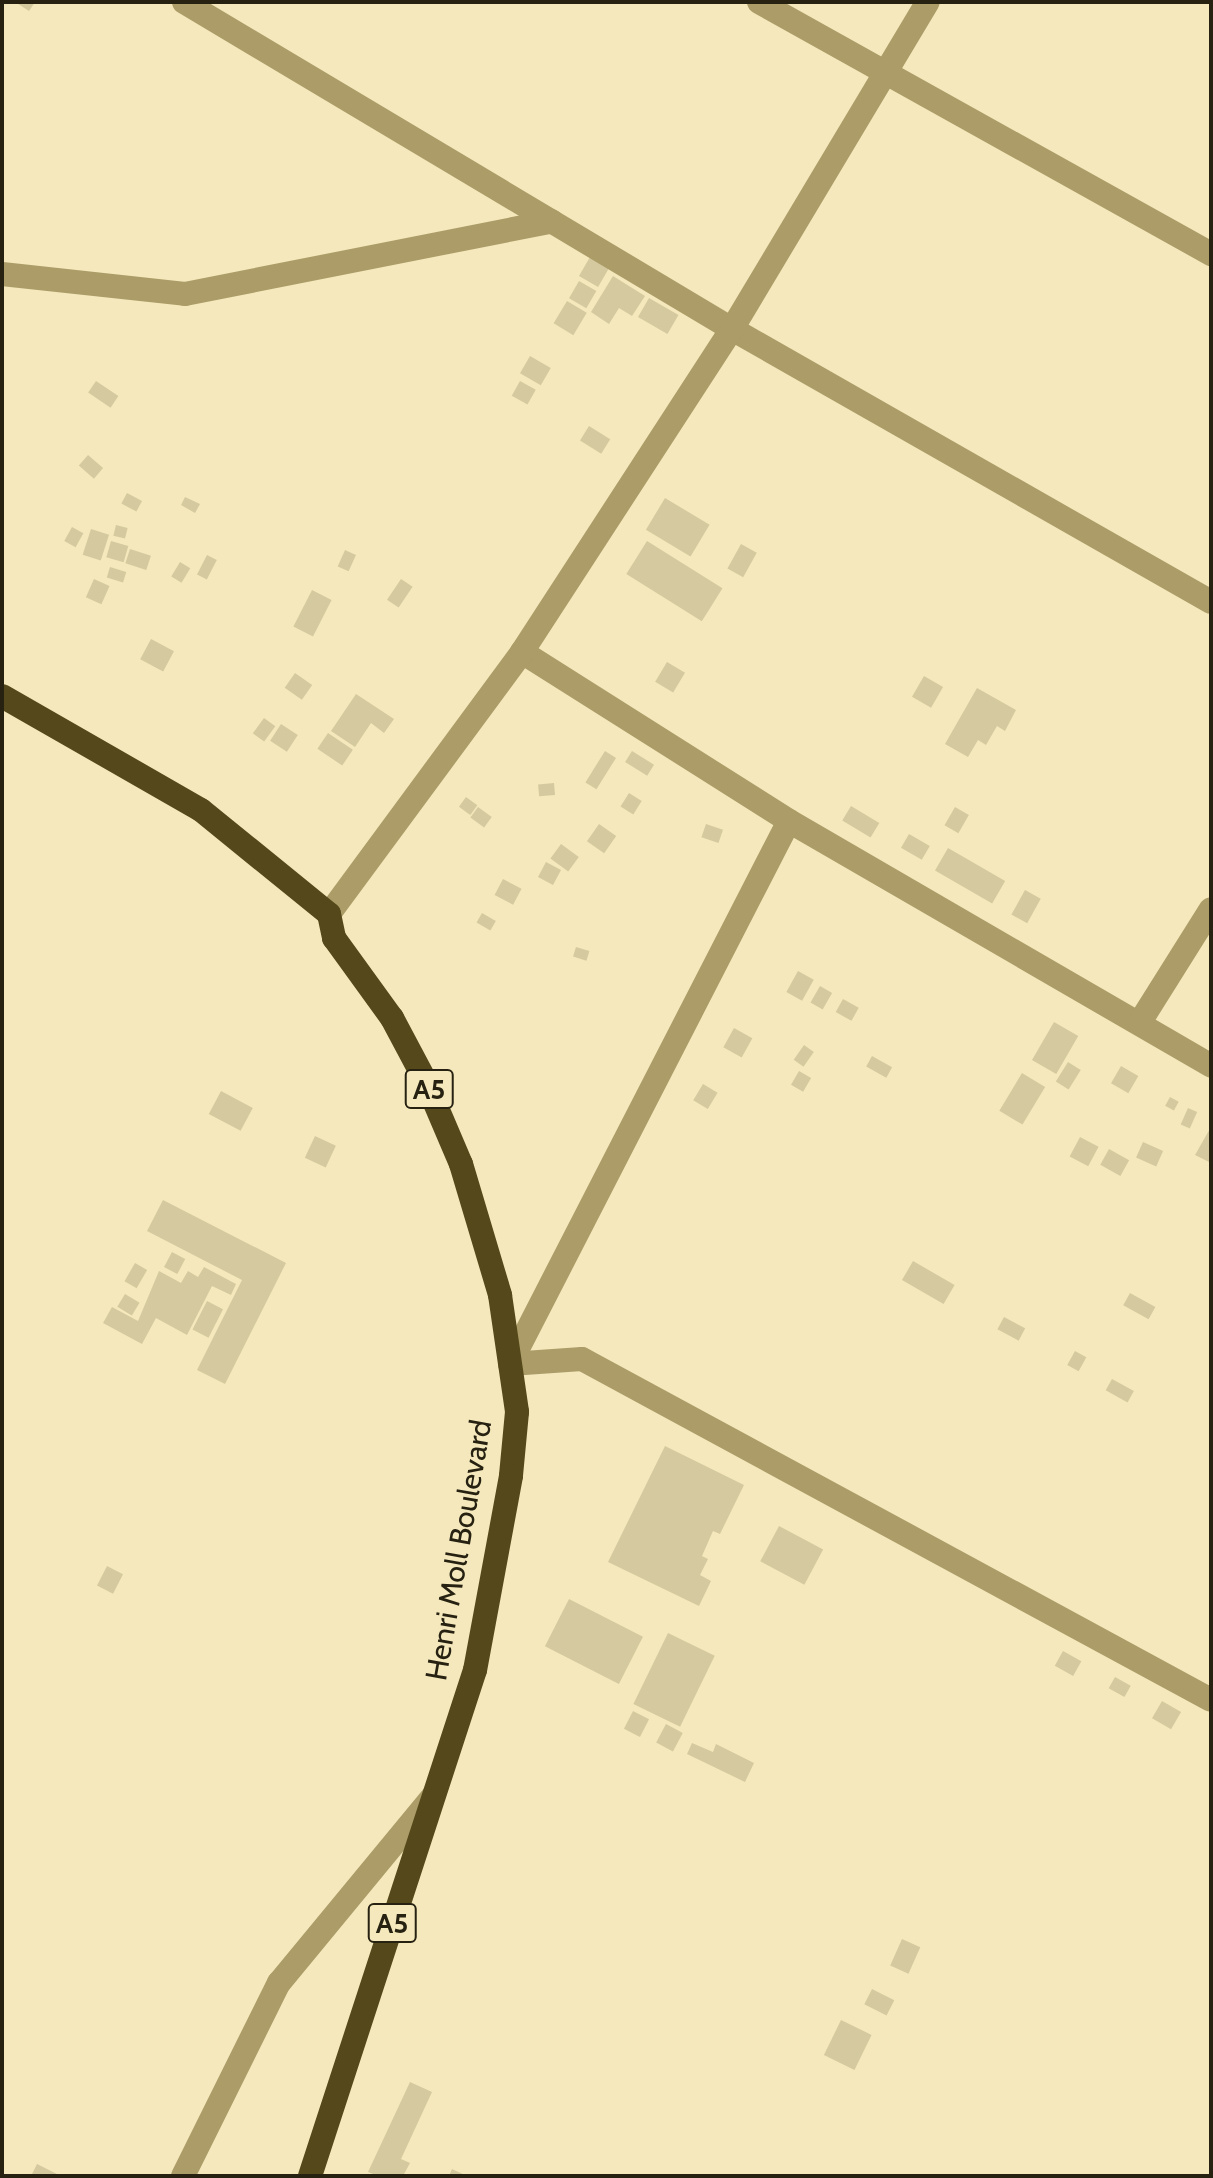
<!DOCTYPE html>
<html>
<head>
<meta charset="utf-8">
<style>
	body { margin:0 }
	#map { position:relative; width:1213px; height:2178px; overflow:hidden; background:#f4e8bc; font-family:Cabin,sans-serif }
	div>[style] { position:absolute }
	.building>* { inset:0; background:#d5c99f; transform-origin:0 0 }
	.minor>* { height:24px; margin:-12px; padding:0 12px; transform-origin:12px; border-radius:12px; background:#ac9c67 }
	.highway>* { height:24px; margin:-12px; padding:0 12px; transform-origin:12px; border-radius:12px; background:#55491b }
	span { translate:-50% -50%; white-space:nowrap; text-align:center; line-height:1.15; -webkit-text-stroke:6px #f4e8bc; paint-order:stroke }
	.shield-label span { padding:2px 6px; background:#f4e8bc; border:2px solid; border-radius:6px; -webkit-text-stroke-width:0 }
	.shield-label { font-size:28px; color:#262111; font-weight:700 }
	.street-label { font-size:30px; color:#262111 }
	.frame { position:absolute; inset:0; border:4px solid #262111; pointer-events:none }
</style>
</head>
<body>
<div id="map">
	<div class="building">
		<i style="clip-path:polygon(15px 2px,35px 2px,29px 11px)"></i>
		<i style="left:590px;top:257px;width:22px;height:22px;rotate:30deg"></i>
		<i style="clip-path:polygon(613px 276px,645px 296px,632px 316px,619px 308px,609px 324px,591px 312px)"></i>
		<i style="left:579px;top:281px;width:20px;height:20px;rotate:30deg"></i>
		<i style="left:649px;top:298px;width:34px;height:22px;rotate:30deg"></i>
		<i style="left:567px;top:301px;width:23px;height:26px;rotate:31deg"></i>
		<i style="left:530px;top:356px;width:24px;height:20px;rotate:30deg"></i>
		<i style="left:96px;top:381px;width:27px;height:14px;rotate:34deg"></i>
		<i style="left:520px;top:381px;width:18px;height:17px;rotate:29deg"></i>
		<i style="left:589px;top:426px;width:25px;height:17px;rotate:32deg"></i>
		<i style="left:88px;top:455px;width:20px;height:14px;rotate:41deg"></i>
		<i style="left:127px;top:493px;width:17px;height:12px;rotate:28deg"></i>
		<i style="clip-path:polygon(185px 497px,200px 504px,195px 513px,181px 505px)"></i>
		<i style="left:665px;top:498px;width:52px;height:37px;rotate:31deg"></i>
		<i style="left:116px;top:525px;width:12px;height:11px;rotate:14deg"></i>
		<i style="left:72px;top:527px;width:13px;height:16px;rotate:29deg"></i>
		<i style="left:91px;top:529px;width:19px;height:27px;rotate:18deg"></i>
		<i style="left:111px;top:541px;width:18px;height:17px;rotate:16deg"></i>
		<i style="left:647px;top:541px;width:89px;height:39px;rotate:32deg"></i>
		<i style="left:741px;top:544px;width:18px;height:28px;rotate:29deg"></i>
		<i style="left:130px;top:549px;width:22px;height:15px;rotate:18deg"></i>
		<i style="left:345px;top:550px;width:12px;height:18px;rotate:24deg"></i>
		<i style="left:207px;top:555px;width:11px;height:22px;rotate:27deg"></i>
		<i style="left:180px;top:562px;width:12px;height:17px;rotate:31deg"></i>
		<i style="left:110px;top:567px;width:17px;height:11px;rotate:17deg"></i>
		<i style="left:94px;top:579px;width:17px;height:20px;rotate:24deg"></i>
		<i style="left:401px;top:579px;width:14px;height:25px;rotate:34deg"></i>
		<i style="left:312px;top:590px;width:22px;height:41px;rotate:27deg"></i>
		<i style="left:151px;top:639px;width:26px;height:23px;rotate:28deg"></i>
		<i style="left:667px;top:662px;width:21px;height:23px;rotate:31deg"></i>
		<i style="left:295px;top:673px;width:21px;height:18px;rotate:35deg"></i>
		<i style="left:924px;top:676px;width:22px;height:24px;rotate:30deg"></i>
		<i style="clip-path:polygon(977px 688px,1016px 710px,1005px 731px,997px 726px,986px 745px,978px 740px,968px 757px,945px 744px)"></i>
		<i style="clip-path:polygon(356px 694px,394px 719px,384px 733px,371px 723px,355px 747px,331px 731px)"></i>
		<i style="left:264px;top:718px;width:14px;height:19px;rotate:36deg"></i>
		<i style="left:281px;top:724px;width:20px;height:20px;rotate:33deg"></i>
		<i style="left:328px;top:733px;width:30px;height:19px;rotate:34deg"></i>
		<i style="left:605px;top:751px;width:13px;height:37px;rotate:32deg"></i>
		<i style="left:632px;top:751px;width:26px;height:13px;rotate:32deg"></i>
		<i style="left:554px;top:783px;width:12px;height:16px;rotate:85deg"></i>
		<i style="left:629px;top:793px;width:15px;height:16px;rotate:32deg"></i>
		<i style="left:466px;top:797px;width:14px;height:12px;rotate:36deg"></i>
		<i style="left:851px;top:806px;width:33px;height:17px;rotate:31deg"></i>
		<i style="left:478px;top:807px;width:17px;height:13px;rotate:36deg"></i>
		<i style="left:955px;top:807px;width:16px;height:21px;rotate:30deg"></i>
		<i style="left:599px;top:824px;width:21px;height:21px;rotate:35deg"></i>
		<i style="left:706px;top:824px;width:18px;height:14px;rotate:19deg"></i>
		<i style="left:909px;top:834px;width:24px;height:16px;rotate:30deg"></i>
		<i style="left:561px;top:844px;width:22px;height:18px;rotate:36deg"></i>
		<i style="left:948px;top:848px;width:66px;height:26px;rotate:30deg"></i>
		<i style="left:546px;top:862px;width:17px;height:17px;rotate:28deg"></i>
		<i style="left:503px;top:879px;width:21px;height:18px;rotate:28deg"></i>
		<i style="left:1025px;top:890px;width:18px;height:28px;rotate:29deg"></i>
		<i style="left:482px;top:913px;width:16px;height:11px;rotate:30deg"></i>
		<i style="left:576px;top:947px;width:14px;height:10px;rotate:17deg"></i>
		<i style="left:798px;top:971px;width:18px;height:24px;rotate:29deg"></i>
		<i style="left:820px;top:986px;width:14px;height:19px;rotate:30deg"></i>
		<i style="left:843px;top:999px;width:18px;height:15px;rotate:29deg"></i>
		<i style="left:1054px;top:1022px;width:28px;height:44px;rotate:30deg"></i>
		<i style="left:734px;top:1028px;width:21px;height:22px;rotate:29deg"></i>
		<i style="left:804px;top:1045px;width:12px;height:18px;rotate:35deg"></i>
		<i style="left:872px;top:1056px;width:23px;height:12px;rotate:29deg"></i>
		<i style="left:1068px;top:1062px;width:15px;height:23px;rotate:32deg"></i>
		<i style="left:1121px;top:1066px;width:20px;height:20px;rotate:30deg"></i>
		<i style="left:799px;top:1071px;width:14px;height:16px;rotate:30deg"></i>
		<i style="left:1022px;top:1073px;width:27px;height:44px;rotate:31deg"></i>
		<i style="left:703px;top:1084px;width:17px;height:19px;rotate:31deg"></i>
		<i style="left:221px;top:1091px;width:36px;height:26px;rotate:28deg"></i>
		<i style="left:1170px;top:1097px;width:10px;height:10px;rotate:29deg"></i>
		<i style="left:1188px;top:1108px;width:10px;height:18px;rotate:24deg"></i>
		<i style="clip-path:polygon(1211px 1127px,1211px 1163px,1195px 1155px)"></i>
		<i style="left:315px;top:1136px;width:23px;height:24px;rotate:25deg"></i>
		<i style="left:1080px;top:1137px;width:21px;height:22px;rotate:28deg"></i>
		<i style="left:1143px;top:1142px;width:22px;height:17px;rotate:24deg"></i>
		<i style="left:1109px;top:1149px;width:23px;height:18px;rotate:29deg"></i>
		<i style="clip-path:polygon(163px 1200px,286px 1263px,225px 1384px,197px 1370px,242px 1280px,147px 1231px)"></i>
		<i style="left:172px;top:1252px;width:15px;height:17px;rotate:28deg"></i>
		<i style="left:913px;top:1261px;width:48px;height:22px;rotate:30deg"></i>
		<i style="left:135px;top:1263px;width:14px;height:21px;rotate:30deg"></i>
		<i style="clip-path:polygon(204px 1267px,236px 1284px,231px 1295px,212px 1286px,187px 1335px,156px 1318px,142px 1344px,103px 1323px,112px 1307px,138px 1321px,159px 1271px,181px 1283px,188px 1271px,198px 1277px)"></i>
		<i style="left:1130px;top:1293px;width:29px;height:14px;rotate:29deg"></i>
		<i style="left:125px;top:1294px;width:17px;height:15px;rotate:31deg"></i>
		<i style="left:207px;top:1301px;width:18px;height:32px;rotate:27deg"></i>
		<i style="left:1004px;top:1317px;width:24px;height:14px;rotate:28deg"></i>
		<i style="left:1075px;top:1351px;width:13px;height:16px;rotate:29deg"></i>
		<i style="left:1112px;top:1379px;width:25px;height:13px;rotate:29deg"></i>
		<i style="clip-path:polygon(665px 1446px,744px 1485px,720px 1534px,713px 1531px,702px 1556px,708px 1559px,700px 1575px,711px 1581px,699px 1606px,608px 1562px)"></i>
		<i style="left:779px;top:1526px;width:50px;height:40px;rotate:28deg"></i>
		<i style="left:107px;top:1566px;width:18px;height:22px;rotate:27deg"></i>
		<i style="left:569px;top:1599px;width:83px;height:53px;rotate:27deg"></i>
		<i style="left:668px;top:1633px;width:52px;height:79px;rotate:26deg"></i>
		<i style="left:1063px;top:1651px;width:21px;height:17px;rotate:29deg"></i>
		<i style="left:1115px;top:1677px;width:18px;height:13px;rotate:29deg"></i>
		<i style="left:1162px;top:1701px;width:22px;height:20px;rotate:30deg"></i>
		<i style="left:633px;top:1711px;width:18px;height:20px;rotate:27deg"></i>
		<i style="left:666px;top:1724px;width:19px;height:21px;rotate:28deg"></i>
		<i style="clip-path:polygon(692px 1743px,713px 1752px,716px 1744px,754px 1763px,745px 1782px,687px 1754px)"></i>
		<i style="left:902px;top:1939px;width:20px;height:29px;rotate:24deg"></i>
		<i style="left:872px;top:1989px;width:25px;height:17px;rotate:27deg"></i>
		<i style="left:841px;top:2020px;width:34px;height:39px;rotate:26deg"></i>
		<i style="clip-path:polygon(410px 2082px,432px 2092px,401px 2159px,410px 2163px,403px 2176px,378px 2176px,368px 2172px)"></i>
		<i style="clip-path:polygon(37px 2164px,57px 2174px,56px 2176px,31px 2176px)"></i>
		<i style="clip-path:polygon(452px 2169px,467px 2176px,449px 2176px)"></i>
	</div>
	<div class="minor">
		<i style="left:184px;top:2px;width:638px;rotate:30.83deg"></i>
		<i style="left:732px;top:329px;width:551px;rotate:29.68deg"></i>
		<i style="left:759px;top:2px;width:518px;rotate:29.14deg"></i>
		<i style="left:2px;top:274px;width:184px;rotate:6.2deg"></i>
		<i style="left:185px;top:294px;width:374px;rotate:-11.2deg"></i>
		<i style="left:522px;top:652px;width:316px;rotate:32.3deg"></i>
		<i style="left:789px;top:821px;width:488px;rotate:30.1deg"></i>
		<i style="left:329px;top:914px;width:325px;rotate:-53.6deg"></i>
		<i style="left:522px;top:652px;width:385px;rotate:-57deg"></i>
		<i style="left:732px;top:329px;width:381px;rotate:-59.1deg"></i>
		<i style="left:1140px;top:1022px;width:133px;rotate:-57.9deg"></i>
		<i style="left:510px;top:1364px;width:72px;rotate:-4deg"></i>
		<i style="left:582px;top:1359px;width:715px;rotate:28.46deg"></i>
		<i style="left:510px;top:1364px;width:610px;rotate:-62.81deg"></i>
		<i style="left:183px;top:2176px;width:216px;rotate:-63.6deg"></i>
		<i style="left:279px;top:1983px;width:242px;rotate:-50.5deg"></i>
	</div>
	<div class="highway">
		<i style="left:2px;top:696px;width:229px;rotate:29.8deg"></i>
		<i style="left:201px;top:810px;width:165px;rotate:39.1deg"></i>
		<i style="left:329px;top:914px;width:25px;rotate:78deg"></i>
		<i style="left:334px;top:938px;width:99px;rotate:54.1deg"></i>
		<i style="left:392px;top:1018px;width:72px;rotate:62deg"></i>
		<i style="left:426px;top:1082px;width:89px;rotate:66.9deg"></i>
		<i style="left:461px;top:1164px;width:137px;rotate:73.4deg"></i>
		<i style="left:500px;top:1295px;width:118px;rotate:81.7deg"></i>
		<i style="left:517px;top:1412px;width:64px;rotate:95.4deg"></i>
		<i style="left:511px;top:1476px;width:197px;rotate:100.5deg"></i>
		<i style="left:475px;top:1670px;width:532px;rotate:108.06deg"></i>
	</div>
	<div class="shield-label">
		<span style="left:429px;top:1089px">A5</span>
		<span style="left:392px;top:1923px">A5</span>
	</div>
	<div class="street-label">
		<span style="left:459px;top:1550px;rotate:-80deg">Henri Moll Boulevard</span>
	</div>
	<div class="frame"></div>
</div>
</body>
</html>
